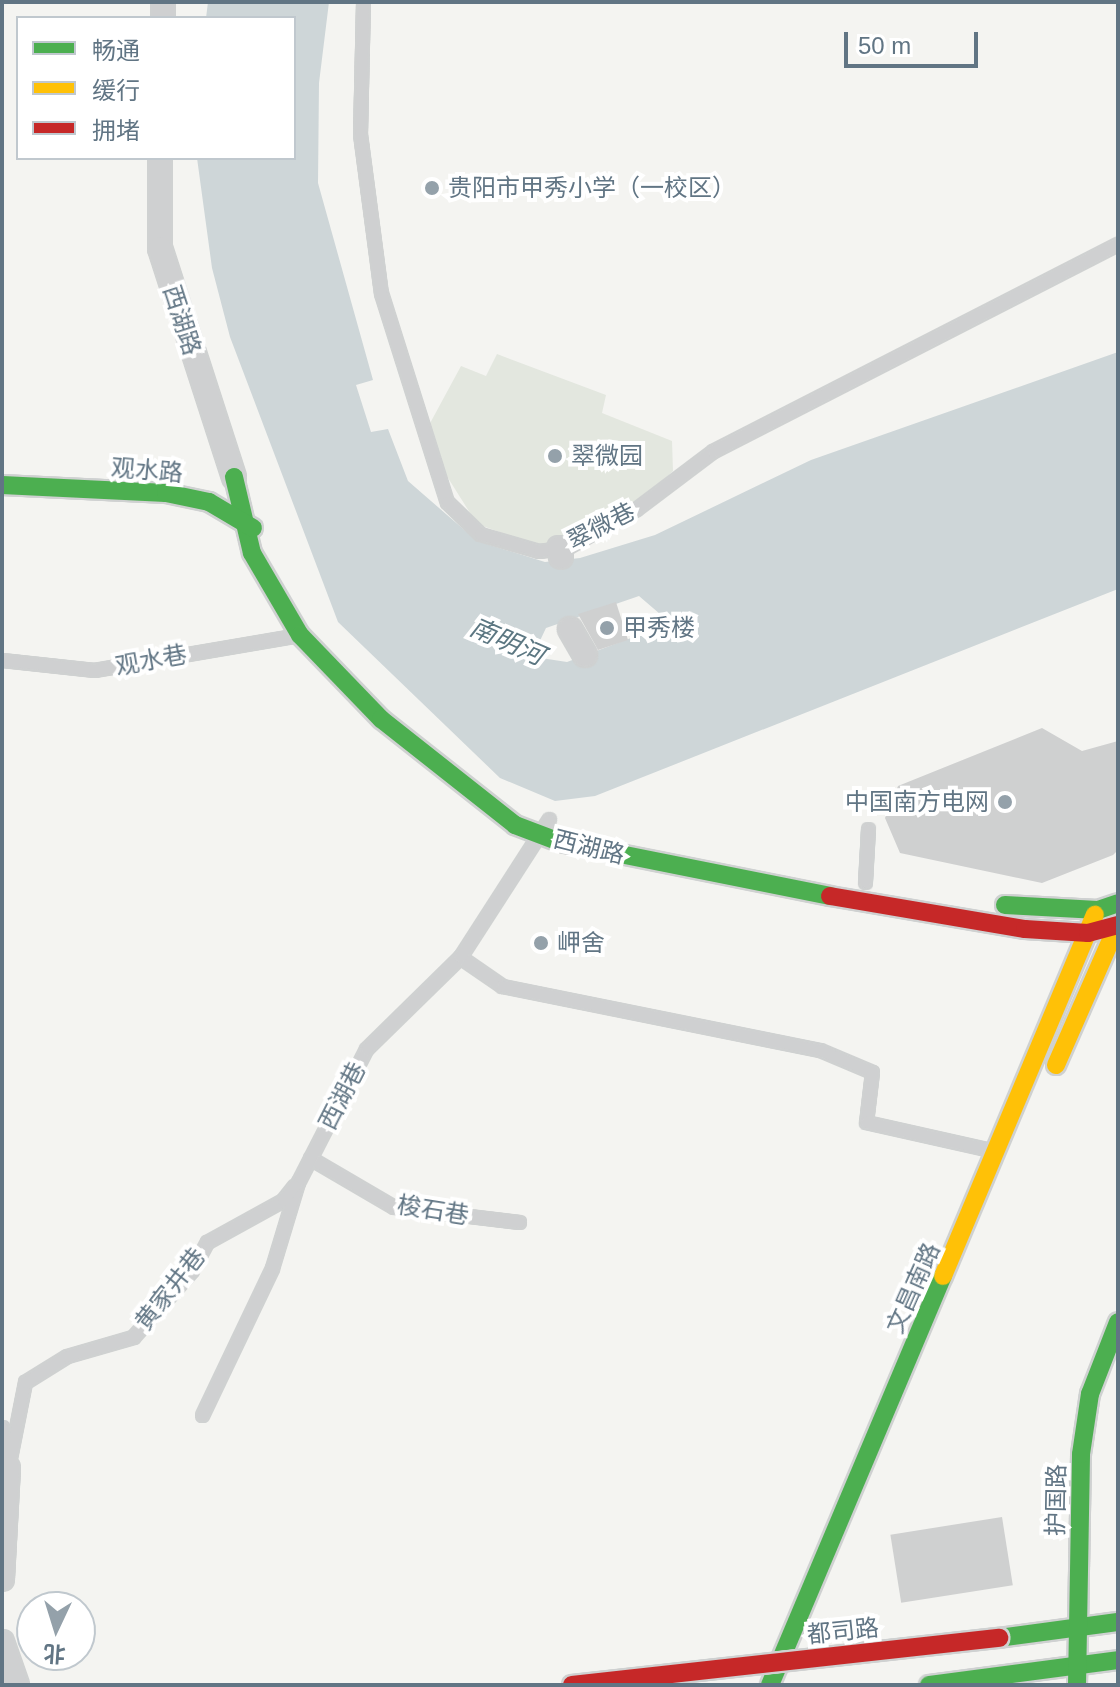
<!DOCTYPE html>
<html>
<head>
<meta charset="utf-8">
<style>
	body { margin:0 }
	#map { position:relative; width:1120px; height:1687px; overflow:hidden; background:#f4f4f1; font-family:Arial,"Noto Sans SC",sans-serif }
	div>[style] { position:absolute }
	.green>* { inset:0; background:#e3e7df }
	.water>* { inset:0; background:#ced6d8 }
	.building>* { inset:0; background:#cfd0d0; transform-origin:0 0 }
	.roads { filter:drop-shadow(2px 0 #cfd1d1) drop-shadow(-2px 0 #cfd1d1) drop-shadow(0 2px #cfd1d1) drop-shadow(0 -2px #cfd1d1) }
	.lane>* { height:11px; margin:-5.5px; padding:0 5.5px; transform-origin:5.5px; border-radius:5.5px; background:#cfd0d1 }
	.street>* { height:22px; margin:-11px; padding:0 11px; transform-origin:11px; border-radius:11px; background:#cfd0d1 }
	.fast>* { height:18px; margin:-9px; padding:0 9px; transform-origin:9px; border-radius:9px; background:#4caf50 }
	.slow>* { height:18px; margin:-9px; padding:0 9px; transform-origin:9px; border-radius:9px; background:#ffc107 }
	.jam>* { height:18px; margin:-9px; padding:0 9px; transform-origin:9px; border-radius:9px; background:#c62828 }
	.bridges { filter:drop-shadow(2px 0 #cfd1d1) drop-shadow(-2px 0 #cfd1d1) drop-shadow(0 2px #cfd1d1) drop-shadow(0 -2px #cfd1d1) }
	.jam-bridge>* { height:18px; margin:-9px; padding:0 9px; transform-origin:9px; border-radius:9px; background:#c62828 }
	.dots>* { width:22px; height:22px; translate:-50% -50%; box-sizing:border-box; border:4px solid #fff; border-radius:50% }
	span { translate:-50% -50%; white-space:nowrap; text-align:center; line-height:1.15; -webkit-text-stroke:8px #fff; paint-order:stroke }
	.poi-label { font-size:24px; color:#617584 }
	.left { translate:0 -50%; text-align:left }
	.right { translate:-100% -50%; text-align:right }
	.street-label { font-size:24px; color:#617584 }
	.water-label { font-size:26px; color:#5c7782; font-style:italic }
	.frame { position:absolute; inset:0; border:4px solid #617584; pointer-events:none }
	.legend { position:absolute; left:16px; top:16px; width:280px; height:144px; box-sizing:border-box; background:#fff; border:2px solid #c0c8ce; margin:0; padding:10px 14px; list-style:none; font-size:24px; color:#617584 }
	.legend li { display:flex; align-items:center; gap:16px; height:40px }
	.legend b { width:40px; border:2px solid #c0c8ce }
	.north { position:absolute; left:16px; top:1591px; width:80px; height:80px; box-sizing:border-box; background:#fff; border:2px solid #c0c8ce; border-radius:50%; rotate:184deg; font-size:22px; font-weight:700; line-height:32px; text-align:center; color:#617584 }
	.north::after { content:''; display:block; margin:auto; width:28px; height:36px; background:#94a1aa; clip-path:polygon(50% 0,100% 100%,50% 72%,0 100%) }
	.scale { position:absolute; left:844px; top:32px; width:134px; height:36px; box-sizing:border-box; border:4px solid #617584; border-top:0; padding-left:10px; font-size:24px; line-height:28px; white-space:nowrap; color:#617584; -webkit-text-stroke:6px #fff; paint-order:stroke }
</style>
</head>
<body>
<div id="map">
	<div class="green">
		<i style="clip-path:polygon(497px 354px,606px 395px,602px 413px,672px 441px,673px 471px,639px 503px,587px 533px,541px 547px,477px 524px,443px 470px,428px 427px,461px 366px,486px 376px)"></i>
	</div>
	<div class="water">
		<i style="clip-path:polygon(evenodd,208px 2px,329px 2px,319px 83px,318px 183px,373px 380px,356px 385px,371px 432px,388px 429px,408px 481px,477px 541px,545px 562px,580px 558px,655px 535px,811px 460px,1118px 352px,1118px 589px,595px 796px,555px 801px,500px 778px,338px 622px,230px 337px,212px 268px,197px 158px,294px 158px,294px 18px,206px 18px,208px 2px,639px 596px,660px 614px,647px 632px,567px 662px,541px 658px,537px 647px,546px 628px,639px 596px)"></i>
	</div>
	<div class="building">
		<i style="clip-path:polygon(616px 602px,628px 640px,598px 650px,578px 614px)"></i>
		<i style="clip-path:polygon(1042px 728px,1082px 751px,1118px 741px,1118px 850px,1113px 855px,1042px 883px,900px 853px,885px 818px,898px 786px)"></i>
		<i style="left:1002px;top:1517px;width:69px;height:113px;rotate:81deg"></i>
	</div>
	<div class="roads">
		<div class="lane">
			<i style="left:363px;top:2px;width:132px;rotate:91.3deg"></i>
			<i style="left:360px;top:134px;width:160px;rotate:82.5deg"></i>
			<i style="left:381px;top:293px;width:219px;rotate:72.5deg"></i>
			<i style="left:447px;top:502px;width:46px;rotate:44.1deg"></i>
			<i style="left:480px;top:534px;width:61px;rotate:16.1deg"></i>
			<i style="left:539px;top:551px;width:29px;rotate:-8deg"></i>
			<i style="left:568px;top:547px;width:78px;rotate:-29.2deg"></i>
			<i style="left:636px;top:509px;width:96px;rotate:-37deg"></i>
			<i style="left:713px;top:451px;width:455px;rotate:-27.1deg"></i>
			<i style="left:2px;top:660px;width:93px;rotate:6.2deg"></i>
			<i style="left:94px;top:670px;width:208px;rotate:-9.7deg"></i>
			<i style="left:865px;top:882px;width:53px;rotate:-86.8deg"></i>
			<i style="left:460px;top:957px;width:51px;rotate:34.6deg"></i>
			<i style="left:502px;top:986px;width:324px;rotate:11.4deg"></i>
			<i style="left:820px;top:1050px;width:56px;rotate:22.9deg"></i>
			<i style="left:872px;top:1072px;width:50px;rotate:96.8deg"></i>
			<i style="left:866px;top:1122px;width:132px;rotate:12.7deg"></i>
			<i style="left:310px;top:1158px;width:97px;rotate:30.3deg"></i>
			<i style="left:394px;top:1207px;width:126px;rotate:6.8deg"></i>
			<i style="left:202px;top:1415px;width:163px;rotate:-64.5deg"></i>
			<i style="left:272px;top:1268px;width:90px;rotate:-73.2deg"></i>
			<i style="left:298px;top:1182px;width:149px;rotate:-62.9deg"></i>
			<i style="left:366px;top:1049px;width:132px;rotate:-44.4deg"></i>
			<i style="left:460px;top:957px;width:164px;rotate:-57.2deg"></i>
			<i style="left:2px;top:1427px;width:35px;rotate:82deg"></i>
			<i style="left:8px;top:1468px;width:88px;rotate:-78.8deg"></i>
			<i style="left:25px;top:1382px;width:49px;rotate:-31.8deg"></i>
			<i style="left:67px;top:1356px;width:69px;rotate:-16.1deg"></i>
			<i style="left:133px;top:1337px;width:89px;rotate:-48.6deg"></i>
			<i style="left:192px;top:1270px;width:32px;rotate:-62deg"></i>
			<i style="left:207px;top:1242px;width:87px;rotate:-28.9deg"></i>
			<i style="left:283px;top:1200px;width:18px;rotate:-52deg"></i>
		</div>
		<div class="street">
			<i style="left:163px;top:18px;width:16px;rotate:-90deg"></i>
			<i style="left:160px;top:158px;width:90px;rotate:90deg"></i>
			<i style="left:160px;top:248px;width:241px;rotate:72.1deg"></i>
			<i style="left:559px;top:548px;width:9px;rotate:77deg"></i>
			<i style="left:570px;top:629px;width:30px;rotate:60deg"></i>
			<i style="left:2px;top:1579px;width:111px;rotate:-86.9deg"></i>
			<i style="left:2px;top:1642px;width:46px;rotate:70.8deg"></i>
		</div>
		<div class="fast">
			<i style="left:234px;top:477px;width:78px;rotate:76.7deg"></i>
			<i style="left:252px;top:553px;width:95px;rotate:59.7deg"></i>
			<i style="left:300px;top:635px;width:117px;rotate:46deg"></i>
			<i style="left:381px;top:719px;width:171px;rotate:38.3deg"></i>
			<i style="left:515px;top:825px;width:48px;rotate:20.7deg"></i>
			<i style="left:560px;top:842px;width:275px;rotate:11.3deg"></i>
			<i style="left:2px;top:485px;width:164px;rotate:2.8deg"></i>
			<i style="left:166px;top:493px;width:44px;rotate:11.8deg"></i>
			<i style="left:209px;top:502px;width:51px;rotate:30.6deg"></i>
			<i style="left:1005px;top:905px;width:93px;rotate:3.1deg"></i>
			<i style="left:1098px;top:910px;width:21px;rotate:-19deg"></i>
			<i style="left:999px;top:1638px;width:120px;rotate:-7.7deg"></i>
			<i style="left:770px;top:1685px;width:444px;rotate:-67.1deg"></i>
			<i style="left:929px;top:1685px;width:191px;rotate:-7.5deg"></i>
			<i style="left:1077px;top:1685px;width:231px;rotate:-89deg"></i>
			<i style="left:1081px;top:1454px;width:61px;rotate:-81.5deg"></i>
			<i style="left:1090px;top:1394px;width:77px;rotate:-68.7deg"></i>
		</div>
		<div class="slow">
			<i style="left:1056px;top:1065px;width:152px;rotate:-66.3deg"></i>
			<i style="left:943px;top:1276px;width:392px;rotate:-67.2deg"></i>
		</div>
		<div class="jam">
			<i style="left:830px;top:896px;width:198px;rotate:9.6deg"></i>
			<i style="left:1025px;top:929px;width:63px;rotate:3.6deg"></i>
			<i style="left:1088px;top:933px;width:31px;rotate:-15deg"></i>
		</div>
	</div>
	<div class="bridges">
		<div class="jam-bridge">
			<i style="left:572px;top:1685px;width:430px;rotate:-6.3deg"></i>
		</div>
	</div>
	<div class="dots">
		<i style="left:432px;top:188px;background:#94a1aa"></i>
		<i style="left:555px;top:456px;background:#94a1aa"></i>
		<i style="left:607px;top:628px;background:#94a1aa"></i>
		<i style="left:1005px;top:802px;background:#94a1aa"></i>
		<i style="left:541px;top:943px;background:#94a1aa"></i>
	</div>
	<div class="poi-label">
		<span class="left" style="left:448px;top:188px">贵阳市甲秀小学（一校区）</span>
		<span class="left" style="left:571px;top:456px">翠微园</span>
		<span class="left" style="left:623px;top:628px">甲秀楼</span>
		<span class="right" style="left:989px;top:802px">中国南方电网</span>
		<span class="left" style="left:557px;top:943px">岬舍</span>
	</div>
	<div class="street-label">
		<span style="left:182px;top:320px;rotate:72deg">西湖路</span>
		<span style="left:147px;top:470px;rotate:5deg">观水路</span>
		<span style="left:601px;top:526px;rotate:-27deg">翠微巷</span>
		<span style="left:151px;top:660px;rotate:-10deg">观水巷</span>
		<span style="left:589px;top:847px;rotate:14deg">西湖路</span>
		<span style="left:342px;top:1096px;rotate:-63deg">西湖巷</span>
		<span style="left:433px;top:1210px;rotate:9deg">梭石巷</span>
		<span style="left:913px;top:1288px;rotate:-66deg">文昌南路</span>
		<span style="left:170px;top:1289px;rotate:-52deg">黄家井巷</span>
		<span style="left:1056px;top:1500px;rotate:-89deg">护国路</span>
		<span style="left:843px;top:1631px;rotate:-6deg">都司路</span>
	</div>
	<div class="water-label">
		<span style="left:507px;top:642px;rotate:24deg">南明河</span>
	</div>
	<div class="frame"></div>
	<ul class="legend">
	<li><b style="height:10px;background:#4caf50"></b>畅通</li>
	<li><b style="height:10px;background:#ffc107"></b>缓行</li>
	<li><b style="height:10px;background:#c62828"></b>拥堵</li>
	</ul>
	<div class="north">北</div>
	<div class="scale">50 m</div>
</div>
</body>
</html>
